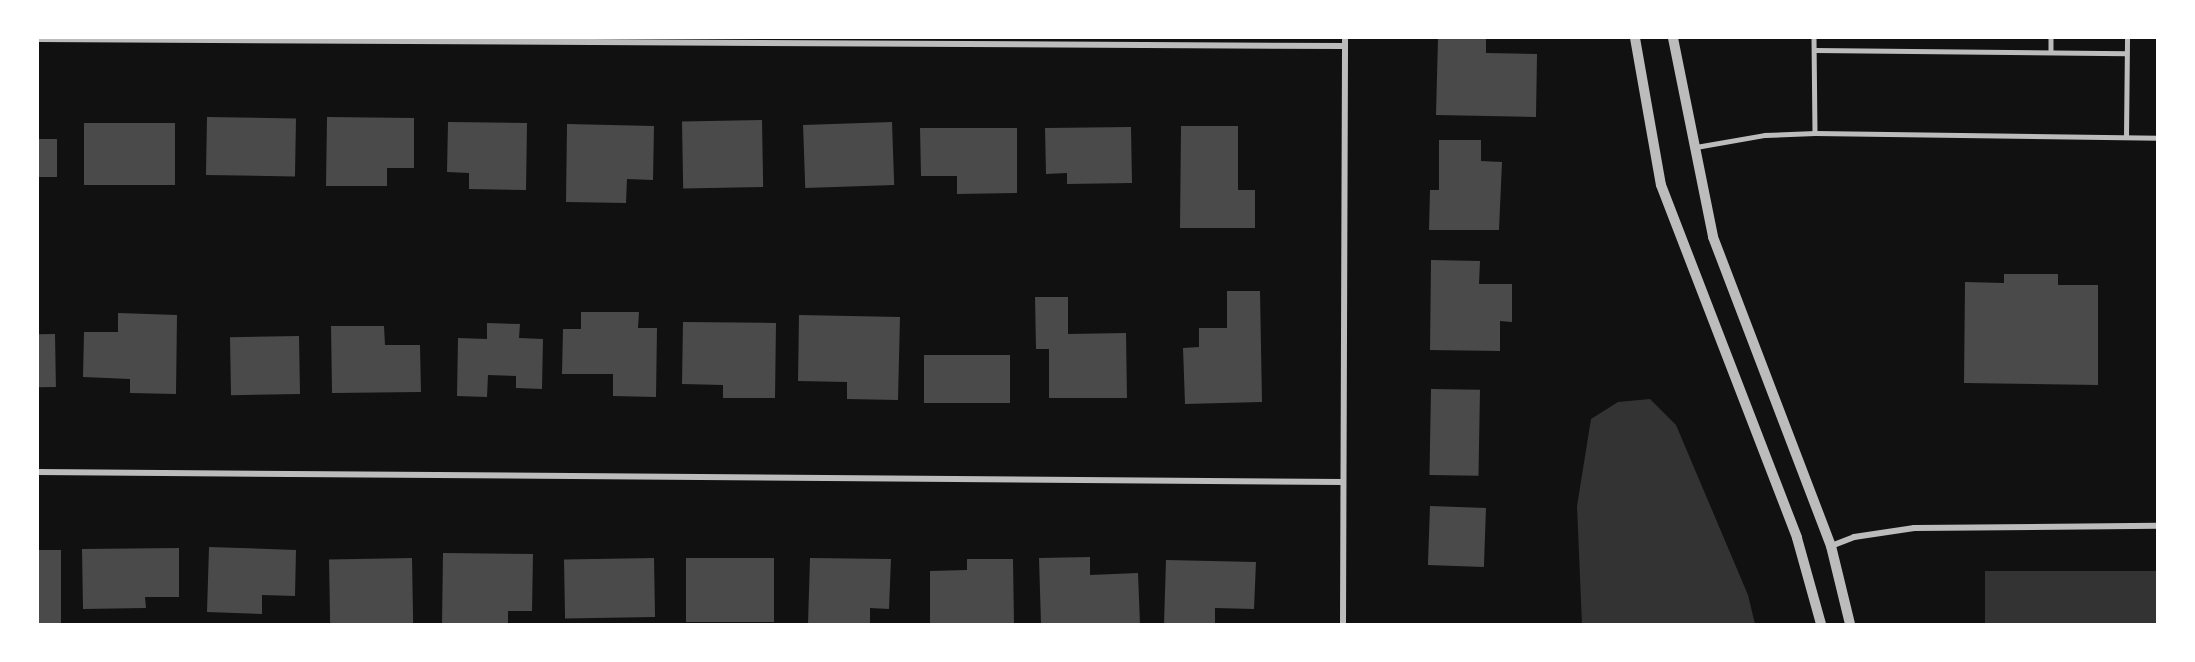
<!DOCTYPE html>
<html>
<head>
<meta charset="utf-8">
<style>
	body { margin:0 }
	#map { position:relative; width:2195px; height:662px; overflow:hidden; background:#111; font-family:Karla,sans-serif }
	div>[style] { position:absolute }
	.water>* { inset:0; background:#333; transform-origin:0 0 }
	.building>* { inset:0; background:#4a4a4a; transform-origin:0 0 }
	.service>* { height:4.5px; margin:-2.25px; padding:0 2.25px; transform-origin:2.25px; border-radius:2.25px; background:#bcbcbc }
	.minor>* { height:6px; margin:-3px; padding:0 3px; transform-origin:3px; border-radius:3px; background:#bcbcbc }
	.tertiary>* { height:10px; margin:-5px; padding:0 5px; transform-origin:5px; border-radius:5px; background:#bcbcbc }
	span { translate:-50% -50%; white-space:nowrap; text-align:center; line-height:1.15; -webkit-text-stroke:5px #fff; paint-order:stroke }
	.frame { position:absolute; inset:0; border:39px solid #fff; pointer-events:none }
</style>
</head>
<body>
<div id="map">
	<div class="water">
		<i style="clip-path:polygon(1650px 399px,1676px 425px,1748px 595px,1755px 624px,1582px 624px,1577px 506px,1591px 419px,1618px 402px)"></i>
		<i style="left:1985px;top:571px;width:172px;height:53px"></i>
	</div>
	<div class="building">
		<i style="clip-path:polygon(1438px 38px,1486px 38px,1486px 53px,1537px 54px,1536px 117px,1436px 115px)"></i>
		<i style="left:207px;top:117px;width:89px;height:58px;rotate:1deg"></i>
		<i style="clip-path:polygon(327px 117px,414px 118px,414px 168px,387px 168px,387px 186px,326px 186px)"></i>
		<i style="left:762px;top:120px;width:67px;height:80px;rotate:89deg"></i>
		<i style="clip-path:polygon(448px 122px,527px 123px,526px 190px,469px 189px,469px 173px,447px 172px)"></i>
		<i style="left:892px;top:122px;width:63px;height:89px;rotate:88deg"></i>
		<i style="left:84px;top:123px;width:91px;height:62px"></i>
		<i style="clip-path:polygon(567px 124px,654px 126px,653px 180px,627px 179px,626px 203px,566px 202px)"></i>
		<i style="clip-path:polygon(1181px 126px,1238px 126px,1238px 190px,1255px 190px,1255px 228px,1180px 228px)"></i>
		<i style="clip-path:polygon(1131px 127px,1132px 183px,1067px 184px,1067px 173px,1046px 174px,1045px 128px)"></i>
		<i style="clip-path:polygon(920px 128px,1017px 128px,1017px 193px,957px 194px,957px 176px,921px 176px)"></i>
		<i style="left:38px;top:139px;width:19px;height:38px"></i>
		<i style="clip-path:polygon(1439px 140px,1481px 140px,1481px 161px,1502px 162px,1499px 230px,1429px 230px,1430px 190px,1439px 190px)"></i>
		<i style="clip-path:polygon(1431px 260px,1480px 261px,1479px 284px,1512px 284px,1512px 322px,1500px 321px,1500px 351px,1430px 350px)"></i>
		<i style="clip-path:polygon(2004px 274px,2058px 274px,2058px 285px,2098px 285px,2098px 385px,1964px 383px,1965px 282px,2004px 283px)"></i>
		<i style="clip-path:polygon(1227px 291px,1260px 291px,1262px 402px,1185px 404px,1183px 348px,1199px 347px,1199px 328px,1227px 328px)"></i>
		<i style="clip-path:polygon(1035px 297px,1068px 297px,1068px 334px,1126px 333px,1127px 398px,1049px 398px,1049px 349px,1036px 349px)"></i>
		<i style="clip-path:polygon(581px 312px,639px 312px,638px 328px,657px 328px,656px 397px,613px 396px,613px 374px,562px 374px,563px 329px,581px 329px)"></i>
		<i style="clip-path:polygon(118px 313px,177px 315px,176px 394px,130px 393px,130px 379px,83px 377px,84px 332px,118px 332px)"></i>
		<i style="clip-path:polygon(799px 315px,900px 317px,898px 400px,847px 399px,847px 382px,798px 381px)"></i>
		<i style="clip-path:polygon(683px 322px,776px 323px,775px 398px,723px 398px,723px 385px,682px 384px)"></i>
		<i style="clip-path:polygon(487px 323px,520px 324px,519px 338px,543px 339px,542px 389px,516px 388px,516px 376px,488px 375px,487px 397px,457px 396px,458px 338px,487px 339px)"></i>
		<i style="clip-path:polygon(331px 326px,384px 326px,385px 345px,420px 345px,421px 392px,332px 393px)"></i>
		<i style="left:55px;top:334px;width:53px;height:17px;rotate:89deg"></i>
		<i style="left:299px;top:336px;width:58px;height:69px;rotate:89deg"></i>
		<i style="left:924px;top:355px;width:86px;height:48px"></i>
		<i style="left:1431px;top:389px;width:49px;height:86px;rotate:1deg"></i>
		<i style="left:1430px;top:506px;width:56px;height:59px;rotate:2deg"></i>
		<i style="clip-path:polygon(209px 547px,296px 550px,295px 596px,262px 595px,262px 614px,207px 612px)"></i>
		<i style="clip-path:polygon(179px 548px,179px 597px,145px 597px,146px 608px,83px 609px,82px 549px)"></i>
		<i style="left:38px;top:550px;width:23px;height:74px"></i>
		<i style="clip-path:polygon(443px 553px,533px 554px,532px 611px,508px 611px,508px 624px,442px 624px)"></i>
		<i style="clip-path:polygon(1090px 557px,1090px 575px,1138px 573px,1140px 624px,1041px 624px,1039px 558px)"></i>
		<i style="left:412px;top:558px;width:66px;height:83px;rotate:89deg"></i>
		<i style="left:654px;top:558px;width:59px;height:90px;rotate:89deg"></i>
		<i style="left:686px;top:558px;width:88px;height:64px"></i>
		<i style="clip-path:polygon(810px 558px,891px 559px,889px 609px,870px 608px,870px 624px,808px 624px)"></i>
		<i style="clip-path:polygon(967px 559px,1013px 559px,1014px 624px,930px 624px,930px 571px,967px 570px)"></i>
		<i style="clip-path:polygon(1166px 560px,1256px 562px,1254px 609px,1215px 608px,1215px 624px,1164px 624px)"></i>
	</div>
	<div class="service">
		<i style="left:1814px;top:38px;width:95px;rotate:89.4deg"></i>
		<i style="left:2051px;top:38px;width:14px;rotate:90deg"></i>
		<i style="left:1815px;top:50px;width:311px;rotate:0.6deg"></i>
		<i style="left:2126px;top:137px;width:99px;rotate:-89.4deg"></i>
		<i style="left:1696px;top:147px;width:70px;rotate:-9.9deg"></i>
		<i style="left:1765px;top:135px;width:50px;rotate:-2.3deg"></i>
		<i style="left:1815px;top:133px;width:343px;rotate:0.8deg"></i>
	</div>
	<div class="minor">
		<i style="left:38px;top:39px;width:1307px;rotate:0.31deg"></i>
		<i style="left:38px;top:472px;width:1305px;rotate:0.44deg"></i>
		<i style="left:1831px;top:546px;width:25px;rotate:-21deg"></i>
		<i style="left:1854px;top:537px;width:61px;rotate:-8.5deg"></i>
		<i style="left:1914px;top:528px;width:244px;rotate:-0.5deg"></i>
		<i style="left:1343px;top:624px;width:586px;rotate:-89.8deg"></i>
	</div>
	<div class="tertiary">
		<i style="left:1635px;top:38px;width:149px;rotate:80deg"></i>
		<i style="left:1661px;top:185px;width:378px;rotate:68.9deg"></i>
		<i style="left:1797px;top:538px;width:89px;rotate:74.4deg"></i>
		<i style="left:1673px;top:38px;width:203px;rotate:78.6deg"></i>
		<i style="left:1713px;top:237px;width:331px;rotate:69.1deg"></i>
		<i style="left:1831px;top:546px;width:80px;rotate:76.3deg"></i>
	</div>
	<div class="frame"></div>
</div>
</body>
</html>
